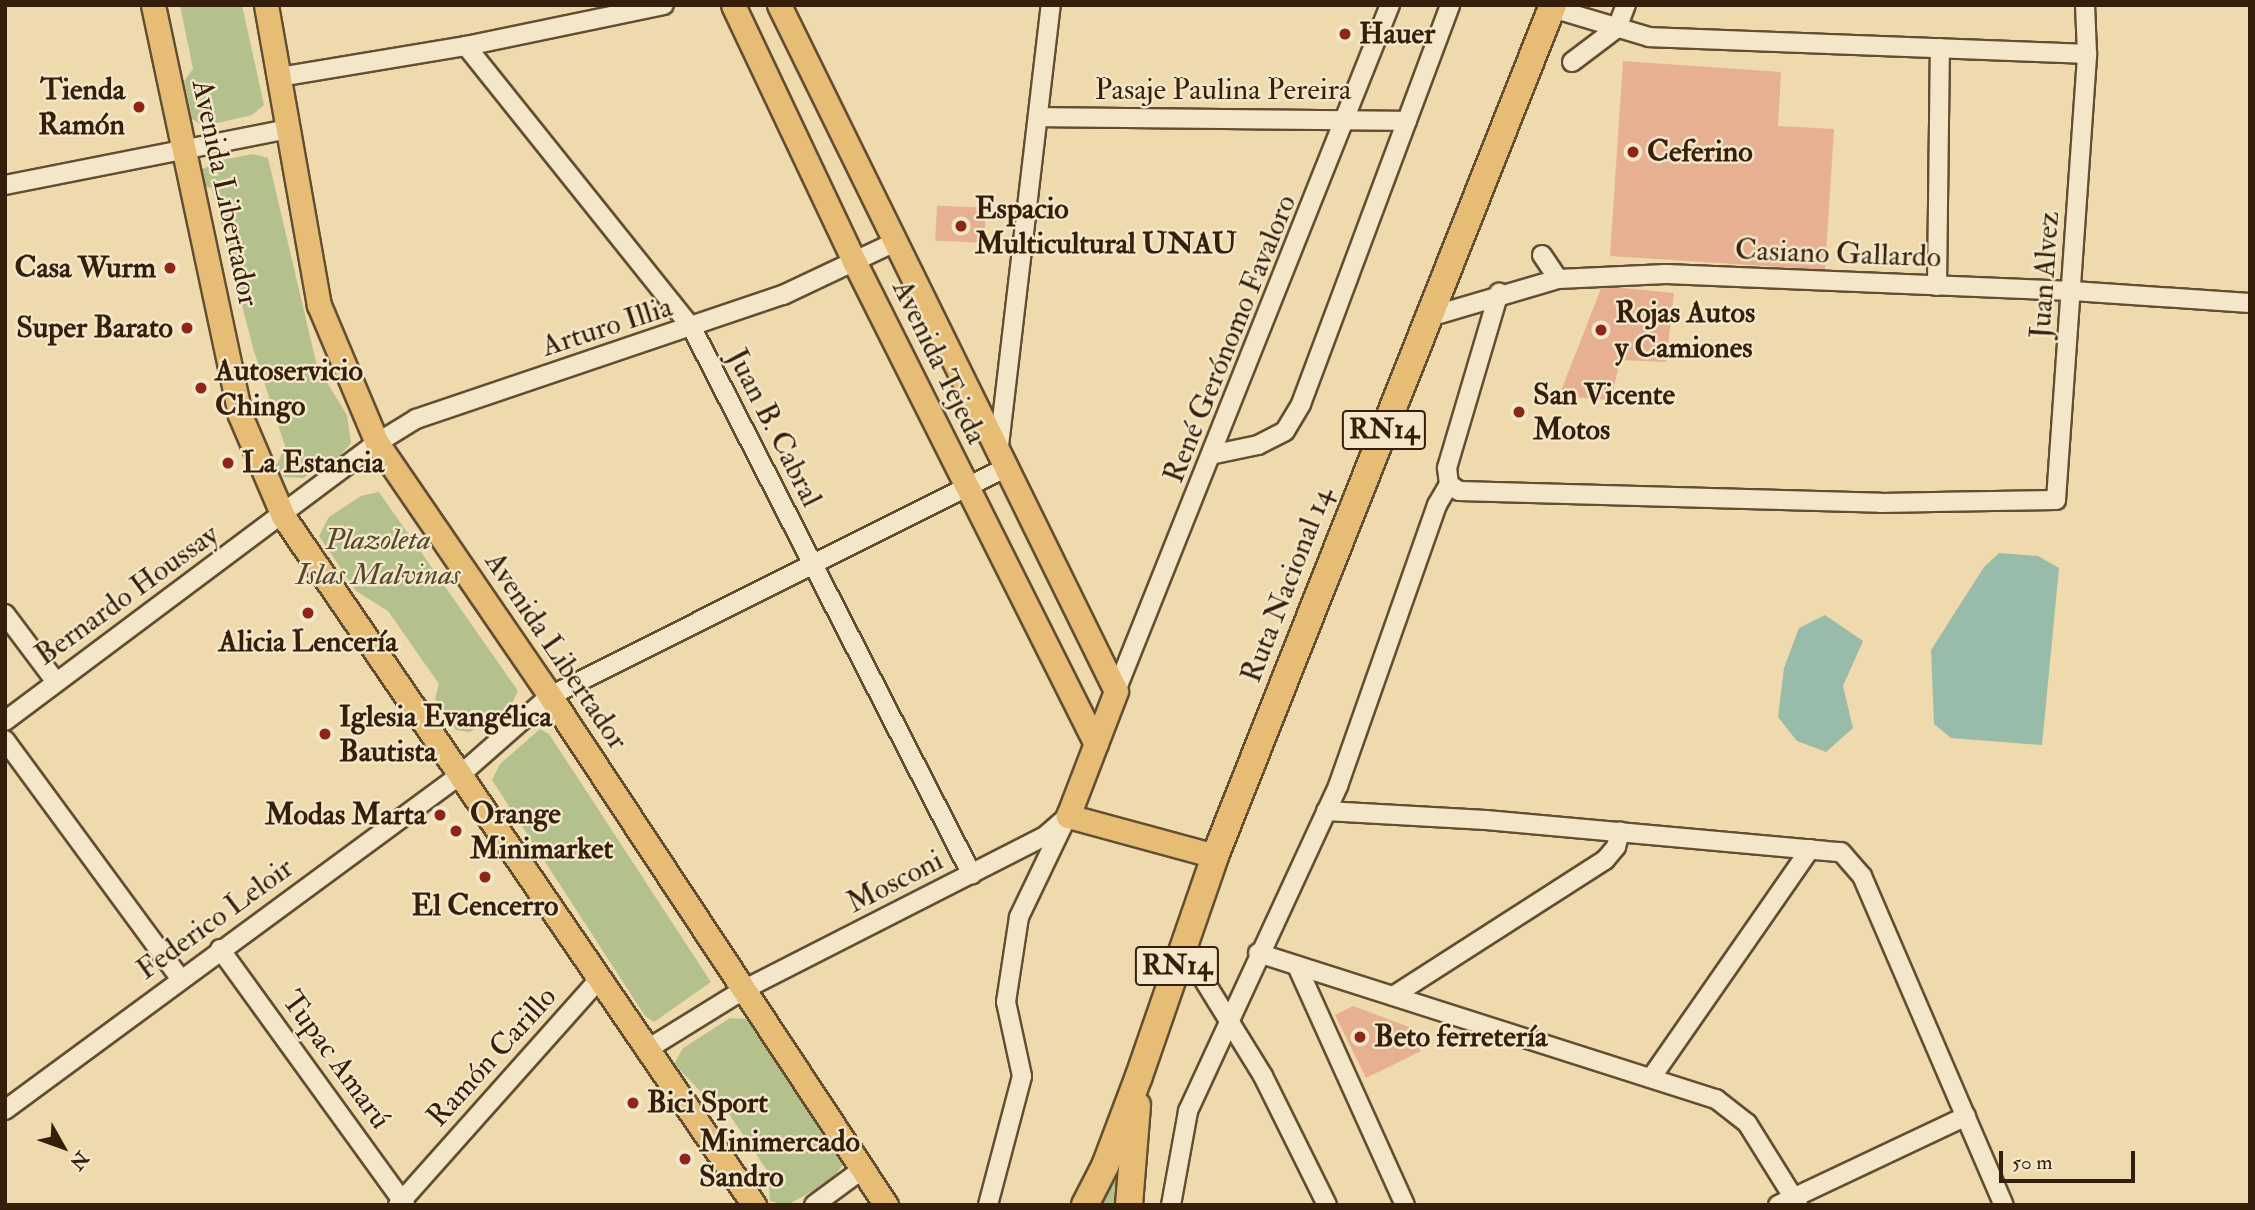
<!DOCTYPE html>
<html>
<head>
<meta charset="utf-8">
<style>
	body { margin:0 }
	#map { position:relative; width:2255px; height:1210px; overflow:hidden; background:#eedaac; font-family:"IM FELL Double Pica",serif }
	div>[style] { position:absolute }
	.green>* { inset:0; background:#b4c18d }
	.water>* { inset:0; background:#9ba }
	.building>* { inset:0; background:#e6b091; transform-origin:0 0 }
	.roads { filter:drop-shadow(2px 0 #634e32) drop-shadow(-2px 0 #634e32) drop-shadow(0 2px #634e32) drop-shadow(0 -2px #634e32) }
	.minor>* { height:18px; margin:-9px; padding:0 9px; transform-origin:9px; border-radius:9px; background:#f4e7c9 }
	.major>* { height:23px; margin:-11.5px; padding:0 11.5px; transform-origin:11.5px; border-radius:11.5px; background:#e7bd76 }
	.highway>* { height:26px; margin:-13px; padding:0 13px; transform-origin:13px; border-radius:13px; background:#e7bd76 }
	.dots>* { width:19px; height:19px; translate:-50% -50%; box-sizing:border-box; border:4px solid #f4e7c9; border-radius:50% }
	span { translate:-50% -50%; white-space:nowrap; text-align:center; line-height:1.15; -webkit-text-stroke:5px #f4e7c9; paint-order:stroke }
	.shield-label span { padding:2px 5px; background:#f4e7c9; border:2px solid; border-radius:5px; -webkit-text-stroke-width:0 }
	.shield-label { font-size:28px; color:#351f0a; font-weight:700 }
	.poi-label { font-size:30px; color:#351f0a; font-weight:700 }
	.left { translate:0 -50%; text-align:left }
	.right { translate:-100% -50%; text-align:right }
	.street-label { font-size:30px; color:#351f0a }
	.park-label { font-size:30px; color:#55482b; font-style:italic }
	.frame { position:absolute; inset:0; border:7px solid #351f0a; pointer-events:none }
	.north { position:absolute; left:28px; top:1112px; width:70px; height:70px; -webkit-text-stroke:5px #f4e7c9; paint-order:stroke; rotate:130deg; font-size:19px; font-weight:700; line-height:28px; text-align:center; color:#351f0a }
	.north::after { content:''; display:block; margin:auto; width:24px; height:32px; background:#351f0a; clip-path:polygon(50% 0,100% 100%,50% 72%,0 100%) }
	.scale { position:absolute; left:1999px; top:1151px; width:136px; height:32px; box-sizing:border-box; border:4px solid #351f0a; border-top:0; padding-left:9px; font-size:21px; line-height:24px; white-space:nowrap; color:#351f0a; -webkit-text-stroke:5px #f4e7c9; paint-order:stroke }
</style>
</head>
<body>
<div id="map">
	<div class="green">
		<i style="clip-path:polygon(180px 5px,242px 5px,264px 105px,252px 115px,204px 126px,192px 119px,184px 81px,193px 69px)"></i>
		<i style="clip-path:polygon(253px 154px,268px 158px,317px 366px,347px 415px,351px 443px,338px 458px,303px 478px,284px 477px,277px 465px,285px 446px,253px 348px,212px 188px,203px 186px,200px 170px,222px 160px)"></i>
		<i style="clip-path:polygon(379px 492px,518px 691px,511px 705px,470px 732px,456px 730px,435px 699px,439px 684px,388px 611px,356px 591px,319px 536px,329px 517px,361px 496px)"></i>
		<i style="clip-path:polygon(540px 729px,549px 734px,711px 982px,654px 1022px,645px 1016px,492px 780px,500px 764px)"></i>
		<i style="clip-path:polygon(730px 1018px,746px 1019px,757px 1030px,844px 1163px,831px 1181px,787px 1205px,770px 1201px,768px 1172px,721px 1102px,701px 1092px,674px 1064px,683px 1048px)"></i>
		<i style="clip-path:polygon(1123px 1143px,1120px 1205px,1097px 1205px)"></i>
	</div>
	<div class="water">
		<i style="clip-path:polygon(1999px 553px,2038px 556px,2059px 568px,2042px 745px,1951px 738px,1934px 724px,1931px 650px,1984px 567px)"></i>
		<i style="clip-path:polygon(1825px 615px,1863px 641px,1843px 686px,1853px 728px,1826px 752px,1797px 741px,1778px 717px,1784px 668px,1799px 628px)"></i>
	</div>
	<div class="building">
		<i style="clip-path:polygon(1623px 61px,1781px 72px,1778px 126px,1834px 129px,1825px 270px,1610px 256px)"></i>
		<i style="left:986px;top:208px;width:35px;height:49px;rotate:93deg"></i>
		<i style="clip-path:polygon(1602px 286px,1674px 293px,1666px 362px,1620px 360px,1611px 400px,1559px 396px)"></i>
		<i style="clip-path:polygon(1353px 1006px,1409px 1027px,1421px 1051px,1366px 1078px,1335px 1015px)"></i>
	</div>
	<div class="roads">
		<div class="minor">
			<i style="left:1552px;top:8px;width:101px;rotate:16.6deg"></i>
			<i style="left:1649px;top:37px;width:438px;rotate:2.2deg"></i>
			<i style="left:2087px;top:54px;width:49px;rotate:-92.3deg"></i>
			<i style="left:466px;top:46px;width:361px;rotate:51.3deg"></i>
			<i style="left:692px;top:328px;width:614px;rotate:62.89deg"></i>
			<i style="left:1572px;top:62px;width:56px;rotate:-37.1deg"></i>
			<i style="left:1617px;top:28px;width:25px;rotate:-69deg"></i>
			<i style="left:280px;top:77px;width:189px;rotate:-9.5deg"></i>
			<i style="left:466px;top:46px;width:202px;rotate:-11.7deg"></i>
			<i style="left:1039px;top:117px;width:368px;rotate:0.6deg"></i>
			<i style="left:5px;top:185px;width:288px;rotate:-11.2deg"></i>
			<i style="left:1542px;top:255px;width:29px;rotate:56deg"></i>
			<i style="left:1937px;top:286px;width:238px;rotate:-89.3deg"></i>
			<i style="left:1429px;top:317px;width:134px;rotate:-16.4deg"></i>
			<i style="left:1558px;top:279px;width:108px;rotate:-2.7deg"></i>
			<i style="left:1666px;top:274px;width:407px;rotate:2.4deg"></i>
			<i style="left:2073px;top:291px;width:177px;rotate:3.9deg"></i>
			<i style="left:998px;top:454px;width:452px;rotate:-83.3deg"></i>
			<i style="left:1215px;top:454px;width:44px;rotate:-11.8deg"></i>
			<i style="left:1258px;top:445px;width:30px;rotate:-27deg"></i>
			<i style="left:1285px;top:431px;width:31px;rotate:-59deg"></i>
			<i style="left:1301px;top:404px;width:426px;rotate:-69.5deg"></i>
			<i style="left:1449px;top:484px;width:12px;rotate:35deg"></i>
			<i style="left:1459px;top:491px;width:422px;rotate:1.6deg"></i>
			<i style="left:1881px;top:503px;width:175px;rotate:-1deg"></i>
			<i style="left:2056px;top:500px;width:447px;rotate:-86deg"></i>
			<i style="left:5px;top:614px;width:85px;rotate:53.1deg"></i>
			<i style="left:1116px;top:691px;width:739px;rotate:-68.23deg"></i>
			<i style="left:5px;top:721px;width:464px;rotate:-36.8deg"></i>
			<i style="left:377px;top:443px;width:46px;rotate:-31.6deg"></i>
			<i style="left:416px;top:419px;width:387px;rotate:-18.7deg"></i>
			<i style="left:783px;top:295px;width:122px;rotate:-25.3deg"></i>
			<i style="left:5px;top:740px;width:295px;rotate:53.7deg"></i>
			<i style="left:1326px;top:811px;width:160px;rotate:3.2deg"></i>
			<i style="left:1486px;top:820px;width:356px;rotate:5.2deg"></i>
			<i style="left:1841px;top:852px;width:32px;rotate:49deg"></i>
			<i style="left:1862px;top:876px;width:358px;rotate:66.7deg"></i>
			<i style="left:1184px;top:948px;width:150px;rotate:58.3deg"></i>
			<i style="left:1263px;top:1076px;width:144px;rotate:63.6deg"></i>
			<i style="left:220px;top:949px;width:316px;rotate:54.1deg"></i>
			<i style="left:1258px;top:953px;width:481px;rotate:17.7deg"></i>
			<i style="left:1716px;top:1099px;width:39px;rotate:38deg"></i>
			<i style="left:1747px;top:1123px;width:97px;rotate:58.1deg"></i>
			<i style="left:1297px;top:966px;width:262px;rotate:65.7deg"></i>
			<i style="left:1393px;top:996px;width:252px;rotate:-32.7deg"></i>
			<i style="left:1605px;top:860px;width:17px;rotate:-50deg"></i>
			<i style="left:1616px;top:847px;width:16px;rotate:-75deg"></i>
			<i style="left:646px;top:1050px;width:114px;rotate:-31.7deg"></i>
			<i style="left:743px;top:990px;width:339px;rotate:-27deg"></i>
			<i style="left:1045px;top:836px;width:30px;rotate:-41deg"></i>
			<i style="left:1651px;top:1078px;width:279px;rotate:-55.2deg"></i>
			<i style="left:5px;top:1110px;width:565px;rotate:-36.36deg"></i>
			<i style="left:460px;top:775px;width:120px;rotate:-41.3deg"></i>
			<i style="left:550px;top:696px;width:509px;rotate:-26.62deg"></i>
			<i style="left:398px;top:1205px;width:304px;rotate:-48.3deg"></i>
			<i style="left:814px;top:1205px;width:57px;rotate:-36.5deg"></i>
			<i style="left:988px;top:1205px;width:133px;rotate:-75.2deg"></i>
			<i style="left:1022px;top:1076px;width:76px;rotate:-102.2deg"></i>
			<i style="left:1006px;top:1002px;width:86px;rotate:-81.3deg"></i>
			<i style="left:1019px;top:917px;width:102px;rotate:-64.4deg"></i>
			<i style="left:1171px;top:1205px;width:96px;rotate:-79.7deg"></i>
			<i style="left:1188px;top:1111px;width:358px;rotate:-65.2deg"></i>
			<i style="left:1338px;top:786px;width:298px;rotate:-70.6deg"></i>
			<i style="left:1437px;top:505px;width:24px;rotate:-60deg"></i>
			<i style="left:1449px;top:484px;width:16px;rotate:-97deg"></i>
			<i style="left:1447px;top:468px;width:183px;rotate:-73.5deg"></i>
			<i style="left:1778px;top:1205px;width:208px;rotate:-25.3deg"></i>
		</div>
		<div class="major">
			<i style="left:153px;top:5px;width:419px;rotate:78deg"></i>
			<i style="left:240px;top:415px;width:110px;rotate:66.9deg"></i>
			<i style="left:283px;top:516px;width:835px;rotate:55.64deg"></i>
			<i style="left:266px;top:5px;width:305px;rotate:80deg"></i>
			<i style="left:319px;top:305px;width:150px;rotate:67.2deg"></i>
			<i style="left:377px;top:443px;width:306px;rotate:55.6deg"></i>
			<i style="left:550px;top:696px;width:610px;rotate:56.57deg"></i>
			<i style="left:733px;top:5px;width:283px;rotate:64.7deg"></i>
			<i style="left:854px;top:261px;width:540px;rotate:63.39deg"></i>
			<i style="left:779px;top:5px;width:764px;rotate:63.84deg"></i>
			<i style="left:1116px;top:691px;width:134px;rotate:111deg"></i>
			<i style="left:1068px;top:816px;width:152px;rotate:15.2deg"></i>
		</div>
		<div class="highway">
			<i style="left:1085px;top:1205px;width:44px;rotate:-62.9deg"></i>
			<i style="left:1105px;top:1166px;width:96px;rotate:-69.3deg"></i>
			<i style="left:1139px;top:1076px;width:233px;rotate:-70.9deg"></i>
			<i style="left:1215px;top:856px;width:916px;rotate:-68.34deg"></i>
			<i style="left:1129px;top:1205px;width:100px;rotate:-85.4deg"></i>
		</div>
	</div>
	<div class="dots">
		<i style="left:1345px;top:34px;background:#8f2418"></i>
		<i style="left:139px;top:107px;background:#8f2418"></i>
		<i style="left:1633px;top:152px;background:#8f2418"></i>
		<i style="left:961px;top:226px;background:#8f2418"></i>
		<i style="left:170px;top:268px;background:#8f2418"></i>
		<i style="left:187px;top:328px;background:#8f2418"></i>
		<i style="left:1601px;top:330px;background:#8f2418"></i>
		<i style="left:201px;top:388px;background:#8f2418"></i>
		<i style="left:1519px;top:412px;background:#8f2418"></i>
		<i style="left:228px;top:463px;background:#8f2418"></i>
		<i style="left:308px;top:613px;background:#8f2418"></i>
		<i style="left:325px;top:734px;background:#8f2418"></i>
		<i style="left:440px;top:815px;background:#8f2418"></i>
		<i style="left:456px;top:831px;background:#8f2418"></i>
		<i style="left:485px;top:877px;background:#8f2418"></i>
		<i style="left:1360px;top:1037px;background:#8f2418"></i>
		<i style="left:633px;top:1103px;background:#8f2418"></i>
		<i style="left:685px;top:1159px;background:#8f2418"></i>
	</div>
	<div class="shield-label">
		<span style="left:1384px;top:430px">RN14</span>
		<span style="left:1177px;top:966px">RN14</span>
	</div>
	<div class="poi-label">
		<span class="left" style="left:1359px;top:34px">Hauer</span>
		<span class="right" style="left:125px;top:107px">Tienda<br>Ramón</span>
		<span class="left" style="left:1647px;top:152px">Ceferino</span>
		<span class="left" style="left:975px;top:226px">Espacio<br>Multicultural UNAU</span>
		<span class="right" style="left:156px;top:268px">Casa Wurm</span>
		<span class="left" style="left:1615px;top:330px">Rojas Autos<br>y Camiones</span>
		<span class="right" style="left:173px;top:328px">Super Barato</span>
		<span class="left" style="left:215px;top:388px">Autoservicio<br>Chingo</span>
		<span class="left" style="left:1533px;top:412px">San Vicente<br>Motos</span>
		<span class="left" style="left:242px;top:463px">La Estancia</span>
		<span style="left:308px;top:642px">Alicia Lencería</span>
		<span class="left" style="left:339px;top:734px">Iglesia Evangélica<br>Bautista</span>
		<span class="left" style="left:470px;top:831px">Orange<br>Minimarket</span>
		<span class="right" style="left:426px;top:815px">Modas Marta</span>
		<span style="left:485px;top:906px">El Cencerro</span>
		<span class="left" style="left:1374px;top:1037px">Beto ferretería</span>
		<span class="left" style="left:647px;top:1103px">Bici Sport</span>
		<span class="left" style="left:699px;top:1159px">Minimercado<br>Sandro</span>
	</div>
	<div class="street-label">
		<span style="left:1223px;top:90px">Pasaje Paulina Pereira</span>
		<span style="left:225px;top:193px;rotate:78deg">Avenida Libertador</span>
		<span style="left:1838px;top:254px;rotate:2deg">Casiano Gallardo</span>
		<span style="left:2045px;top:275px;rotate:-86deg">Juan Alvez</span>
		<span style="left:607px;top:327px;rotate:-18deg">Arturo Illia</span>
		<span style="left:1230px;top:339px;rotate:-68deg">René Gerónomo Favaloro</span>
		<span style="left:939px;top:362px;rotate:64deg">Avenida Tejeda</span>
		<span style="left:774px;top:428px;rotate:63deg">Juan B. Cabral</span>
		<span style="left:1287px;top:585px;rotate:-69deg">Ruta Nacional 14</span>
		<span style="left:127px;top:595px;rotate:-36deg">Bernardo Houssay</span>
		<span style="left:556px;top:651px;rotate:56deg">Avenida Libertador</span>
		<span style="left:895px;top:882px;rotate:-27deg">Mosconi</span>
		<span style="left:215px;top:919px;rotate:-36deg">Federico Leloir</span>
		<span style="left:492px;top:1057px;rotate:-48deg">Ramón Carillo</span>
		<span style="left:336px;top:1060px;rotate:54deg">Tupac Amarú</span>
	</div>
	<div class="park-label">
		<span style="left:378px;top:557px">Plazoleta<br>Islas Malvinas</span>
	</div>
	<div class="frame"></div>
	<div class="north">N</div>
	<div class="scale">50 m</div>
</div>
</body>
</html>
